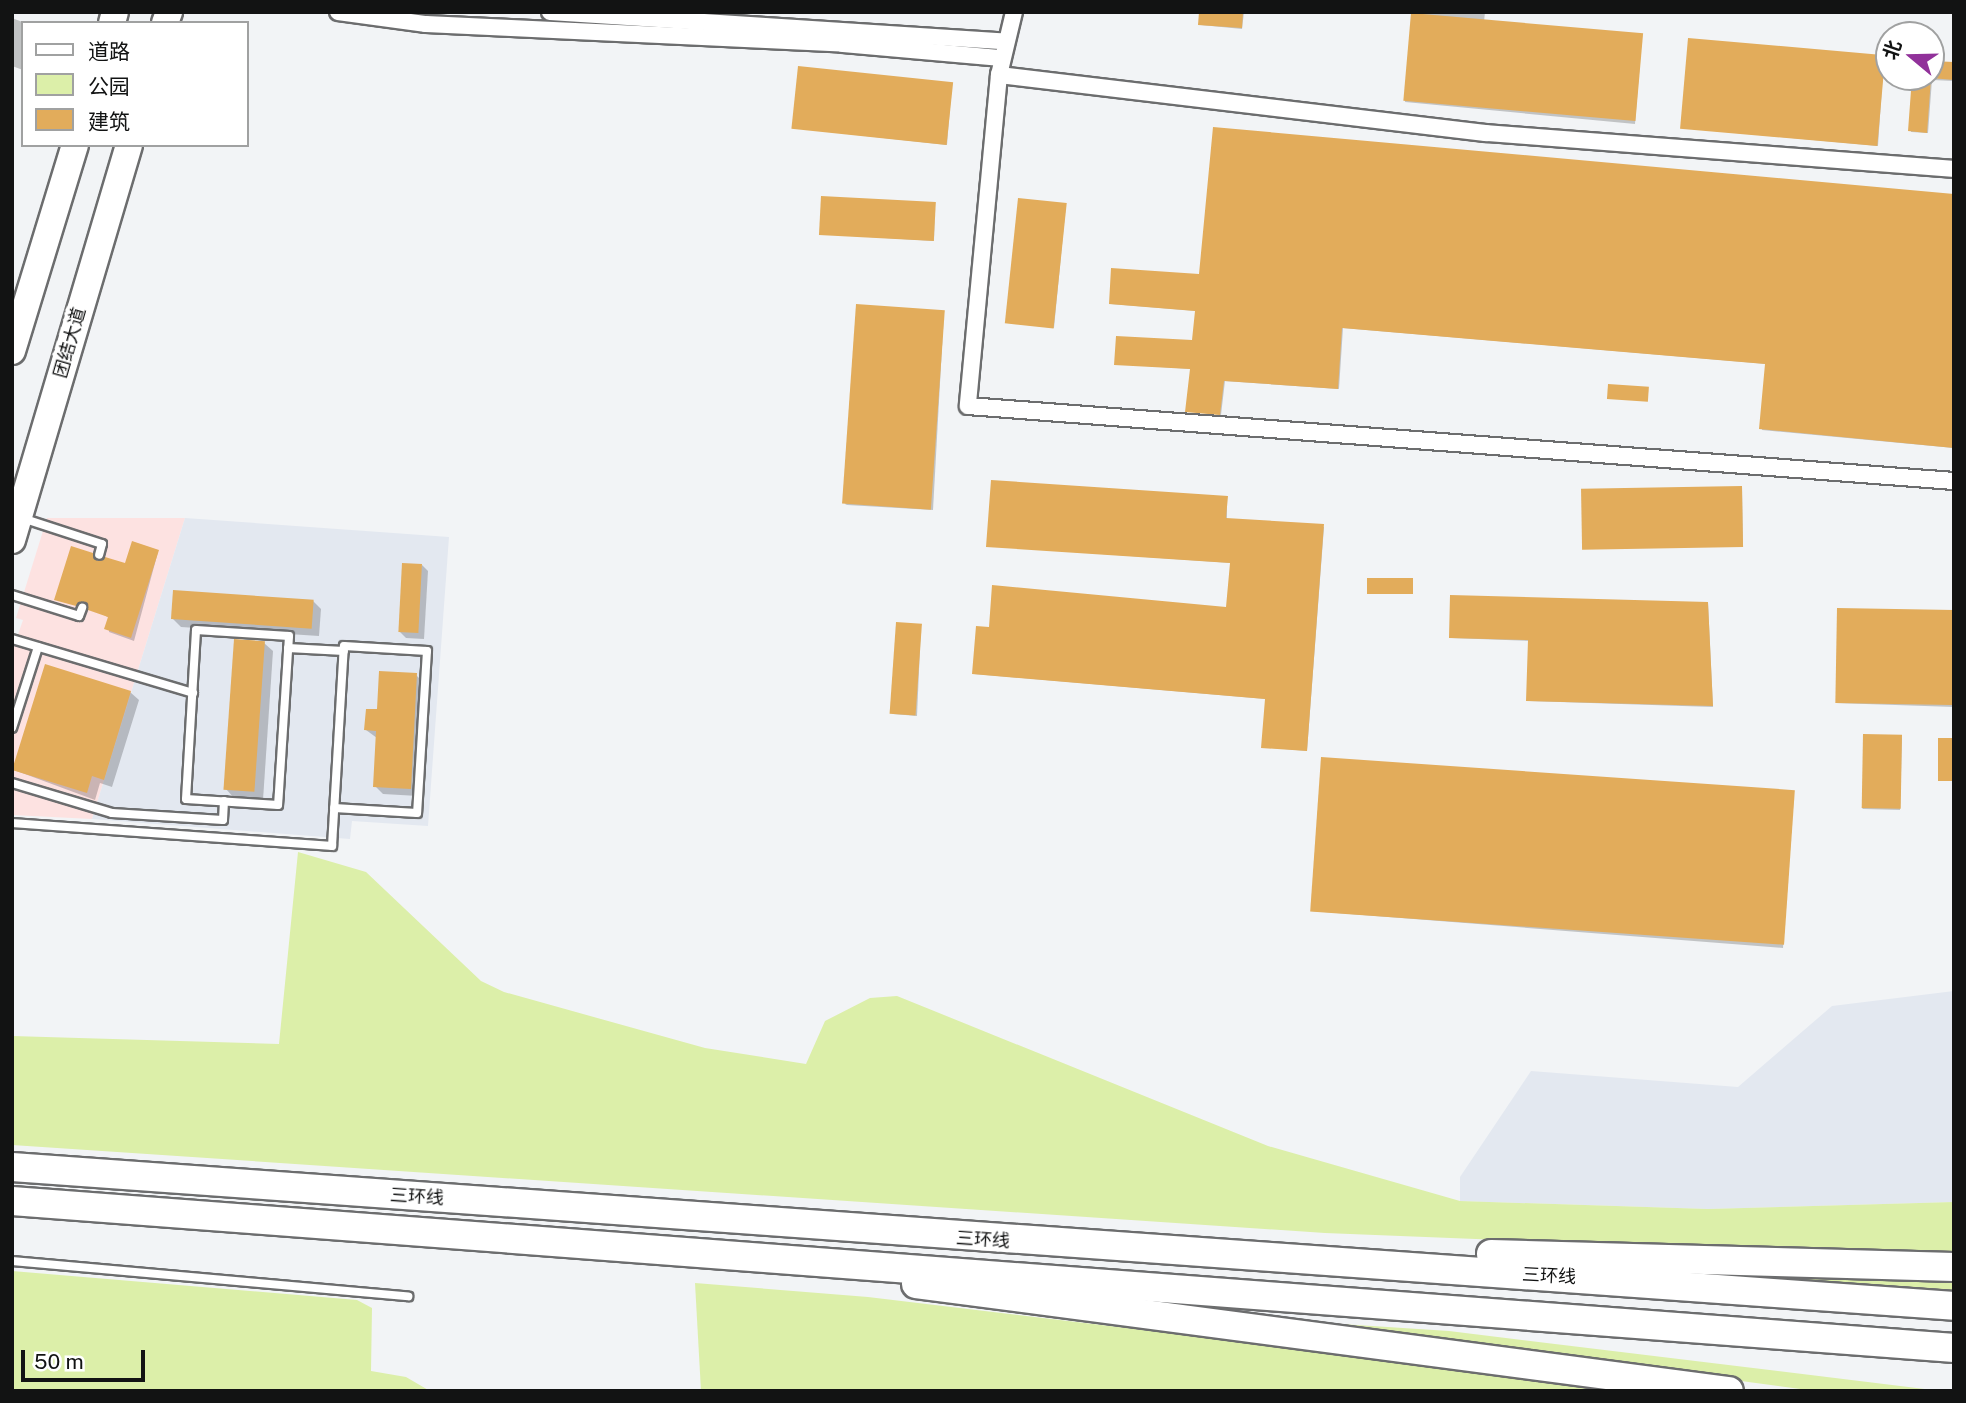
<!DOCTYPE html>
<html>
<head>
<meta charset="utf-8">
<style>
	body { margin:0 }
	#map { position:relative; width:1966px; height:1403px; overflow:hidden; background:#f2f4f6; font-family:"Public Sans","Noto Sans SC",sans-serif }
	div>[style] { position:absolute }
	.commercial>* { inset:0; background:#fde2e1 }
	.built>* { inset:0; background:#e3e8f0 }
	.green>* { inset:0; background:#dcefa9 }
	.shadow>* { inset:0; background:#0003 }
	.building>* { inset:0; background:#e2ac5b; transform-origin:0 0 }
	.roads { filter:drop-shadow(2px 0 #6c6d6e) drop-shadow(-2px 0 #6c6d6e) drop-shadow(0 2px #6c6d6e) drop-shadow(0 -2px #6c6d6e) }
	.service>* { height:8px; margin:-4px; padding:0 4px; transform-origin:4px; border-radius:4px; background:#fff }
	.minor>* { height:16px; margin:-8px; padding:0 8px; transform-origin:8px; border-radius:8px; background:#fff }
	.primary>* { height:26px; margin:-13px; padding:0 13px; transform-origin:13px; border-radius:13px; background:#fff }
	.trunk>* { height:28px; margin:-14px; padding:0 14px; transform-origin:14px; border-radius:14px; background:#fff }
	span { translate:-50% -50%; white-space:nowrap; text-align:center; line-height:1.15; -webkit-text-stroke:7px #fff; paint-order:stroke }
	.street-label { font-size:18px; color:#121313 }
	.frame { position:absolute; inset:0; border:14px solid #121313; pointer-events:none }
	.legend { position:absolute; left:21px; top:21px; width:228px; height:126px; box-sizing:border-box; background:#fff; border:2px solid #a0a1a1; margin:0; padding:9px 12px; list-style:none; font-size:21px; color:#121313 }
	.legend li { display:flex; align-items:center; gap:14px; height:35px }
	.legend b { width:35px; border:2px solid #a0a1a1 }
	.north { position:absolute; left:1875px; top:21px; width:70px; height:70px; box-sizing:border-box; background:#fff; border:2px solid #a0a1a1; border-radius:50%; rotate:289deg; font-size:19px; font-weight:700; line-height:28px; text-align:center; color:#121313 }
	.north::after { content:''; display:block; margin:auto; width:24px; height:32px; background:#91319a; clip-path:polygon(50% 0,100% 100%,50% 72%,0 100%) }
	.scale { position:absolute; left:21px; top:1350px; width:124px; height:32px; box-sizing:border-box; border:4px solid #121313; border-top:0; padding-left:9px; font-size:21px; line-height:24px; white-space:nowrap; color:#121313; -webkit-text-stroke:5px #fff; paint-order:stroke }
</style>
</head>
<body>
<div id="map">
	<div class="commercial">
		<i style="clip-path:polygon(47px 518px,185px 518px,92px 819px,12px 815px,12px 652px,23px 620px,16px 618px)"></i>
	</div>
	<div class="built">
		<i style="clip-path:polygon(185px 518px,449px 537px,428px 826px,352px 821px,350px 839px,92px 819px)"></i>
		<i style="clip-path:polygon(1954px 991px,1954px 1202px,1708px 1209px,1460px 1201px,1460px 1177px,1531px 1071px,1738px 1087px,1832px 1006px)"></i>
	</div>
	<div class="green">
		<i style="clip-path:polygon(298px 852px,366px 872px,481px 981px,504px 992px,705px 1048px,806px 1064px,825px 1021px,870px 998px,897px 996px,1268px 1146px,1460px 1201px,1708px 1209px,1954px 1202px,1954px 1258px,1325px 1233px,12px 1145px,12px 1036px,279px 1044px)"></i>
		<i style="clip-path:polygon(1656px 1270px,1954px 1275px,1954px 1296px,1871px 1291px)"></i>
		<i style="clip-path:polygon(12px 1271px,357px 1300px,372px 1308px,371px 1371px,406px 1377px,430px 1391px,12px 1391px)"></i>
		<i style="clip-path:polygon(695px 1283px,868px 1297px,1649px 1391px,701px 1391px)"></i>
		<i style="clip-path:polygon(1295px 1321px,1449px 1331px,1941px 1391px,1815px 1391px)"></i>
	</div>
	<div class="shadow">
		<i style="clip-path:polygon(1201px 12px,1244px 12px,1242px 29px,1201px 25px)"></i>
		<i style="clip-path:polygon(1412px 12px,1485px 12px,1483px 32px,1642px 37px,1635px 124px,1405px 102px)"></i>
		<i style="clip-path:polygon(12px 18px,25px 23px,23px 70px,12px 66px)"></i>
		<i style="clip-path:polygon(1884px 57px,1878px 146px,1681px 128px)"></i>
		<i style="clip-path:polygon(1931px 63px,1954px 64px,1954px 81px,1932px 80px,1928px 133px,1911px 132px,1913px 77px,1931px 77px)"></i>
		<i style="clip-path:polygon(952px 83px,947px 145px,793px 128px)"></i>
		<i style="clip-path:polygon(1954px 196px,1954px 448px,1762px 430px,1767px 364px,1343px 328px,1339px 389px,1225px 381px,1221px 415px,1187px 411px,1191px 369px,1116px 364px,1194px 342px,1197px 311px,1111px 304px,1200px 276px)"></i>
		<i style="clip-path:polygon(935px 203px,934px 241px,820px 234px)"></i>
		<i style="clip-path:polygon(1066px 204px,1054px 328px,1008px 323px,1006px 322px)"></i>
		<i style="clip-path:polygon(944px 311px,933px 510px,847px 505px,845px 504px)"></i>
		<i style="clip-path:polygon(1742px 488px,1743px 547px,1583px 547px)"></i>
		<i style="clip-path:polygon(1227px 497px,1227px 519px,1324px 527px,1307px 751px,1263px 747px,1266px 699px,974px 674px,1228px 609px,1231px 563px,988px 546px)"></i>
		<i style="clip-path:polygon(158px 552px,134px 641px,109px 632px,109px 618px,88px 605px,58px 599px,92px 554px,98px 562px,126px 565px)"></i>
		<i style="clip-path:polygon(422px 565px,428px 571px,424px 639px,406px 638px,400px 632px)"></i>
		<i style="clip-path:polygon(313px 601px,321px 609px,319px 636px,181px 627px,173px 619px)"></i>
		<i style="clip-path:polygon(1708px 603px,1713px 707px,1529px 701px,1530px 641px,1451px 638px)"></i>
		<i style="clip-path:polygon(1954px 613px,1954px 707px,1836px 703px)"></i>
		<i style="clip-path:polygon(921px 626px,917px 716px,893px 714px,892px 713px)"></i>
		<i style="clip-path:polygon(264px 643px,273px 651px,263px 800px,234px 798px,226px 789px)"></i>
		<i style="clip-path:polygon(416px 675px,424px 683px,418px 796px,383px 794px,375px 786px,377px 738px,366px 730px)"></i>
		<i style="clip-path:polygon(130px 692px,139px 700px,112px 787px,100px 783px,95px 800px,14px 770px)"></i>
		<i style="clip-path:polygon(1902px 737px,1900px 810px,1863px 809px,1862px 808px)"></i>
		<i style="clip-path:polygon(1794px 794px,1783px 948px,1311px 911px)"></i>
	</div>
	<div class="building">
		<i style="clip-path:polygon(1199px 12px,1243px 12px,1242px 28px,1198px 25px)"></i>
		<i style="left:1411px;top:13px;width:233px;height:88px;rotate:5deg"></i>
		<i style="left:1688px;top:38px;width:198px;height:91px;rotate:5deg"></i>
		<i style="clip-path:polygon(1931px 61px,1954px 62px,1954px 80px,1931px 78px,1927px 133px,1908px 131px,1912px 77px,1931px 77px)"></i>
		<i style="left:798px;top:66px;width:156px;height:63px;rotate:6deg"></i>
		<i style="clip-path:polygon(1213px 127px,1954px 194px,1954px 448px,1759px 429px,1765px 364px,1342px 328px,1338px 389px,1224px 381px,1220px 415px,1185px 412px,1190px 369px,1114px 365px,1116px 336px,1192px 340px,1195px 311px,1109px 304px,1111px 268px,1199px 274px)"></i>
		<i style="left:821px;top:196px;width:115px;height:39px;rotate:3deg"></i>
		<i style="left:1018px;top:198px;width:49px;height:126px;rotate:6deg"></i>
		<i style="left:856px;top:304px;width:89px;height:200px;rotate:4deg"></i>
		<i style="left:1608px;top:384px;width:41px;height:15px;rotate:4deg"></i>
		<i style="clip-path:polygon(991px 480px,1228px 496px,1226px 518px,1324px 524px,1307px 751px,1261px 748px,1265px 699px,972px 674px,976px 626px,989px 627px,992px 585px,1226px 607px,1230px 563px,986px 547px)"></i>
		<i style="left:1742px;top:486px;width:61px;height:161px;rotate:89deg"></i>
		<i style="clip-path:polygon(132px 541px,159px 550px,131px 638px,104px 629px,108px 617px,88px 610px,85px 602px,76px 606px,54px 600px,71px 546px,93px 553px,97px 561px,105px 557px,125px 563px)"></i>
		<i style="left:402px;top:563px;width:20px;height:69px;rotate:3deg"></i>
		<i style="left:1367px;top:578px;width:46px;height:16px"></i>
		<i style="left:173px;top:590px;width:141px;height:29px;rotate:4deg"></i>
		<i style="clip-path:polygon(1450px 595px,1708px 602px,1713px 706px,1526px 701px,1528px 640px,1449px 638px)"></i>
		<i style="left:1837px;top:608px;width:117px;height:95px;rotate:1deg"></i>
		<i style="left:896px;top:622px;width:26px;height:92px;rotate:4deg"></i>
		<i style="left:234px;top:639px;width:31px;height:151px;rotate:4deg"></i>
		<i style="clip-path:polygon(45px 664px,131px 691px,104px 780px,92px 776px,87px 793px,12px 770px)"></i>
		<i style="clip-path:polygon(379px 671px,417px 673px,411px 789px,373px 787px,376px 731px,364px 730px,366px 709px,377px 709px)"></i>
		<i style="left:1863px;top:734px;width:39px;height:74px;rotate:1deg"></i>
		<i style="left:1938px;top:738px;width:16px;height:43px"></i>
		<i style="left:1321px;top:757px;width:475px;height:155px;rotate:4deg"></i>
	</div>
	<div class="roads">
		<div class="service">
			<i style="left:22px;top:518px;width:84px;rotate:18deg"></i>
			<i style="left:102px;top:544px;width:11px;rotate:105deg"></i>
			<i style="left:12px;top:595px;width:70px;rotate:17.4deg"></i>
			<i style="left:79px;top:616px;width:9px;rotate:-69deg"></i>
			<i style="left:196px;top:630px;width:93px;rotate:3.7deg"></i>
			<i style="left:289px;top:636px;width:169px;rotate:93.7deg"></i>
			<i style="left:278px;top:805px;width:92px;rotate:-176.3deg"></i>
			<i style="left:186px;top:799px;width:169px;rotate:-86.6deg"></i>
			<i style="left:12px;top:639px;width:189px;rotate:16.6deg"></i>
			<i style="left:288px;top:648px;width:56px;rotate:3.1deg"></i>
			<i style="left:12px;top:728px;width:85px;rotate:-72.2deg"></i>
			<i style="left:12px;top:783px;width:104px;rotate:16.7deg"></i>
			<i style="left:112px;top:813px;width:111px;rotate:3.6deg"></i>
			<i style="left:223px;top:820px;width:19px;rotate:-87deg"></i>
			<i style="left:12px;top:823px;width:321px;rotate:4.1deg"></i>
			<i style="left:332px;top:846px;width:200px;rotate:-86.6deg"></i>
			<i style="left:344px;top:646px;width:83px;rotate:3.4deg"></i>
			<i style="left:427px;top:651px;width:162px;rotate:93.5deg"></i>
			<i style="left:417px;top:813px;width:83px;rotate:-176.6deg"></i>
			<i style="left:12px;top:1261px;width:398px;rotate:5.1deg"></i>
		</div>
		<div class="minor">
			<i style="left:338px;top:12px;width:89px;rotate:7.8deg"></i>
			<i style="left:426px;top:24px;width:417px;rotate:2.7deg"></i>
			<i style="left:843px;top:44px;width:159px;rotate:5.1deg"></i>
			<i style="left:550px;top:12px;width:455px;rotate:3.7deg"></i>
			<i style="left:1014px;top:12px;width:65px;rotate:103.4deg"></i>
			<i style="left:999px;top:75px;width:332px;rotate:95.4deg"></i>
			<i style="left:968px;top:406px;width:989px;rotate:4.35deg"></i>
			<i style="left:999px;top:75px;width:490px;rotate:6.8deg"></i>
			<i style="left:1486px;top:133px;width:469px;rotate:4.4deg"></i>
		</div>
		<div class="primary">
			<i style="left:112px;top:23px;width:11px;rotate:-75deg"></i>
			<i style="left:165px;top:23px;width:12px;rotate:-70deg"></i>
			<i style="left:12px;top:351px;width:215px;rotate:-73deg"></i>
			<i style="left:12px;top:540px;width:412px;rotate:-73.5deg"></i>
		</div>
		<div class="trunk">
			<i style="left:12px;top:1167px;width:1947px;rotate:4.09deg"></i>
			<i style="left:12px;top:1201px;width:1948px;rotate:4.33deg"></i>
			<i style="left:1491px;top:1254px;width:463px;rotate:1.6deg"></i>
			<i style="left:916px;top:1284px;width:820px;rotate:7.5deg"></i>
		</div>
	</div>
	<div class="street-label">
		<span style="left:70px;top:343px;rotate:-74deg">团结大道</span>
		<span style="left:417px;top:1197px;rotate:4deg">三环线</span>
		<span style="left:983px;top:1240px;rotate:4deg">三环线</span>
		<span style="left:1549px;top:1276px;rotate:3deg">三环线</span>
	</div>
	<div class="frame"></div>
	<ul class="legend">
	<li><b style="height:9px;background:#fff"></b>道路</li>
	<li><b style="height:19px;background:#dcefa9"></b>公园</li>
	<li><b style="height:19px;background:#e2ac5b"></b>建筑</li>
	</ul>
	<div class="north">北</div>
	<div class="scale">50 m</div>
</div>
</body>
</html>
